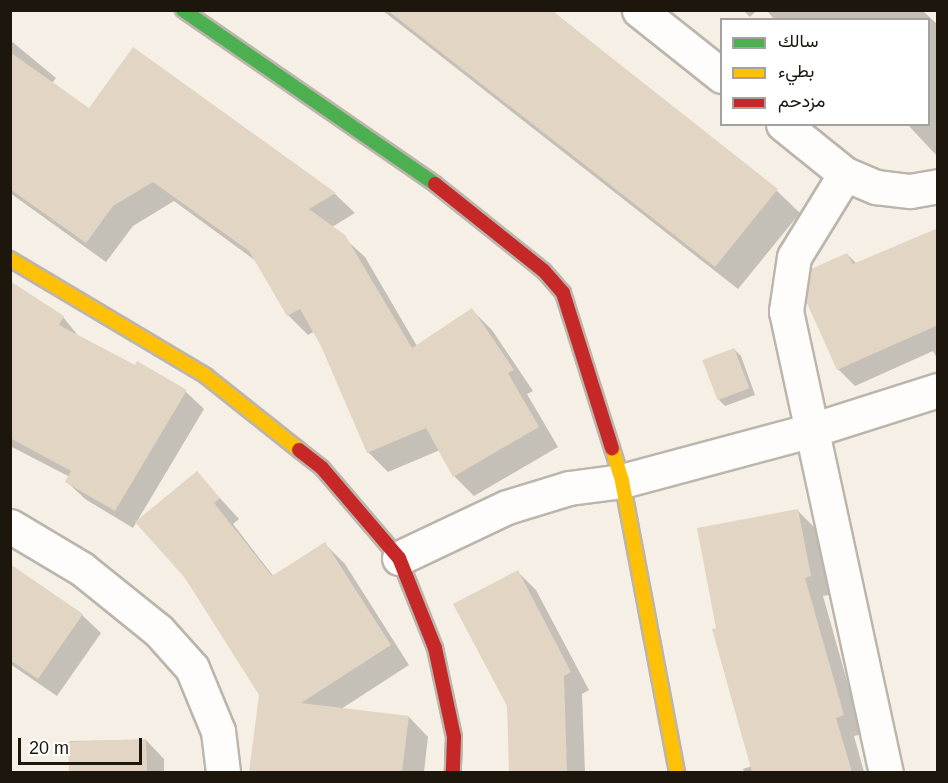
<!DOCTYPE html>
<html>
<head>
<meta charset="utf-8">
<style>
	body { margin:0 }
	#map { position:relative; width:948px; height:783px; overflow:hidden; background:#f6efe5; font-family:Arial,Vazirmatn,sans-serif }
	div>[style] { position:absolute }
	.shadow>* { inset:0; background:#0003 }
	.building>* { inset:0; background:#e2d5c3; transform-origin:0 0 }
	.roads { filter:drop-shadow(2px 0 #bbb5ac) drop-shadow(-2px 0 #bbb5ac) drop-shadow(0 2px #bbb5ac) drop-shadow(0 -2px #bbb5ac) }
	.street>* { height:33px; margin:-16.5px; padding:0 16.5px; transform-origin:16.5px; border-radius:16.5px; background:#fefdfb }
	.fast>* { height:14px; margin:-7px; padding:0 7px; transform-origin:7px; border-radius:7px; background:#4caf50 }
	.slow>* { height:14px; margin:-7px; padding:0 7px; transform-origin:7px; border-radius:7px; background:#ffc107 }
	.jam>* { height:14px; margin:-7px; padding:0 7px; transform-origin:7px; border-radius:7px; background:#c62828 }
	span { translate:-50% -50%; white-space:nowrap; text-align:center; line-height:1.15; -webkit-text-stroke:4.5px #fff; paint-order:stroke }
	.frame { position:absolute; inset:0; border:12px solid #1c160d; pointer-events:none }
	.legend { position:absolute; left:720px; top:18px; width:210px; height:108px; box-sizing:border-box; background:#fff; border:2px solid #a4a29e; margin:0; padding:8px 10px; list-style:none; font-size:18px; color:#1c160d }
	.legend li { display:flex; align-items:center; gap:12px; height:30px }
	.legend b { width:30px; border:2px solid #a4a29e }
	.scale { position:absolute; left:18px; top:738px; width:124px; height:27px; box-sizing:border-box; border:3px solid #1c160d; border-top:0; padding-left:8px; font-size:18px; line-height:21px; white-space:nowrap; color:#1c160d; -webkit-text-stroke:4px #fff; paint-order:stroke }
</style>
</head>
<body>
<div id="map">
	<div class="shadow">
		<i style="clip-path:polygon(382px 10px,551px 10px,777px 191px,800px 213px,738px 289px)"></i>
		<i style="clip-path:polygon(743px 10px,757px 10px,750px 17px)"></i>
		<i style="clip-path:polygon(766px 10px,922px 10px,938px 25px,938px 157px,907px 124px,928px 124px,928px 20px,775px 20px)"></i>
		<i style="clip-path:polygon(10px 40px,56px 78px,52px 83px,89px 110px,133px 49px,335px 194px,355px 213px,332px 227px,365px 257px,417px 346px,472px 310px,492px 330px,533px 391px,527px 394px,558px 447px,474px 496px,454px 476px,440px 450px,388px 472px,368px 452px,315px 331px,308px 335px,288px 315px,256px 261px,174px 201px,133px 226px,106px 262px,10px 193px)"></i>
		<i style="clip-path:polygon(938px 230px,938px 360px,933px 351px,855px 386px,838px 369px,847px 254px,857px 264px)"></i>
		<i style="clip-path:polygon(10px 283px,63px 317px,80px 338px,186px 392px,204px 409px,133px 528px,85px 499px,67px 482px,70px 477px,10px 446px)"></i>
		<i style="clip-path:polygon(734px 349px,741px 356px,755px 395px,725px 406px,718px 399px)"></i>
		<i style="clip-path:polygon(197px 473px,239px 519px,233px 524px,274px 577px,325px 544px,345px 564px,409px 665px,341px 709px,409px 717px,428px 737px,424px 772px,251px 772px,261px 694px)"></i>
		<i style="clip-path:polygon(797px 510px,816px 529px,829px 595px,823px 596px,862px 734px,854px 736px,864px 772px,744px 772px,743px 769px,752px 766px,718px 629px)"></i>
		<i style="clip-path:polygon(10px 565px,82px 615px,101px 633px,57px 696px,10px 664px)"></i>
		<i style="clip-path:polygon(517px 571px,536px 590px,589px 690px,582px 694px,585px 772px,510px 772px,508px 706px)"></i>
		<i style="clip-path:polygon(146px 740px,164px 759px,164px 772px,70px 772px,70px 741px)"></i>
	</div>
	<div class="building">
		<i style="clip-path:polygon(387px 10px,551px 10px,778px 189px,715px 267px)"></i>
		<i style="clip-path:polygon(133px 47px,336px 193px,309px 209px,345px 235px,412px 348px,472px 308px,514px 370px,508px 373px,539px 427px,453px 477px,426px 428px,367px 453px,321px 346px,300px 309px,287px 316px,249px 251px,153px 182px,113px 206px,86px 243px,10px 189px,10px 52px,89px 108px)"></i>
		<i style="clip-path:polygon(938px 228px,938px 325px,837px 370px,806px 301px,811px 269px,847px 253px,853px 264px)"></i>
		<i style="clip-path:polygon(10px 281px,64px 316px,59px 325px,135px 365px,137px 361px,187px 390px,115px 511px,65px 482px,71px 471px,10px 438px)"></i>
		<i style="left:734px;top:348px;width:43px;height:34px;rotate:69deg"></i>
		<i style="clip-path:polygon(197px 471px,220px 498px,214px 503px,272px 576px,325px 542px,391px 645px,301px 703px,409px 716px,402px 772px,249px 772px,259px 695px,185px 578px,135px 522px)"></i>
		<i style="clip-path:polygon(798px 509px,811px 576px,805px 578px,844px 715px,836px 718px,852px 772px,752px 772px,712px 629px,716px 628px,697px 528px)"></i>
		<i style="clip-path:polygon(10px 564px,83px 614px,38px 679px,10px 660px)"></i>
		<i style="clip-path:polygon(518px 570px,571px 672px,564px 676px,567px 772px,509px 772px,507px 706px,453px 604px)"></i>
		<i style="left:146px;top:739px;width:33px;height:78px;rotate:88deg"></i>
	</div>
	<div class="roads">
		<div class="street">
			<i style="left:639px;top:10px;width:106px;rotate:38.5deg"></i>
			<i style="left:783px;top:124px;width:80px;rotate:38.9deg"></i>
			<i style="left:845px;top:174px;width:97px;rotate:121.6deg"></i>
			<i style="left:794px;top:257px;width:55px;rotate:98.4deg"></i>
			<i style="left:786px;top:311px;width:472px;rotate:77.8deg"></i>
			<i style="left:845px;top:174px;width:34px;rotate:23deg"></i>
			<i style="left:876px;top:187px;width:34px;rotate:7deg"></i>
			<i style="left:910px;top:191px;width:28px;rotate:-10deg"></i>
			<i style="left:10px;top:526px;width:84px;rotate:30.8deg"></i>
			<i style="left:82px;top:569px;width:97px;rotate:38.8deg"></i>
			<i style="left:158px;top:630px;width:51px;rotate:48.2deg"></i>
			<i style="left:192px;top:668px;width:68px;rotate:67.6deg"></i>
			<i style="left:218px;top:731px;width:41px;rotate:83deg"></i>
			<i style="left:399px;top:558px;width:119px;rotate:-25.3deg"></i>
			<i style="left:507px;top:507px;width:65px;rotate:-17deg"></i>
			<i style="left:569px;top:488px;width:53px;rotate:-7.5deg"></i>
			<i style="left:622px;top:481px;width:197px;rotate:-15deg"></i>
			<i style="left:812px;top:430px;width:132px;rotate:-17.6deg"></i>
		</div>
		<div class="fast">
			<i style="left:183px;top:10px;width:306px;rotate:34.6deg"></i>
		</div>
		<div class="slow">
			<i style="left:10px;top:259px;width:228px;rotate:30.8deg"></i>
			<i style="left:206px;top:376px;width:119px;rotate:38.5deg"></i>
			<i style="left:612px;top:448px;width:34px;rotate:73deg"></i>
			<i style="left:622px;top:481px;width:296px;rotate:79.3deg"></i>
		</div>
		<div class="jam">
			<i style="left:435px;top:184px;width:139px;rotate:38.6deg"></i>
			<i style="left:544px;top:271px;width:29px;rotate:49deg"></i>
			<i style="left:563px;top:293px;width:163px;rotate:72.5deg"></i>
			<i style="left:299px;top:450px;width:29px;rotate:38deg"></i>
			<i style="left:322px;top:468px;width:118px;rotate:49.5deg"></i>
			<i style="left:399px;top:558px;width:97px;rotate:68.2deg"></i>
			<i style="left:435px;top:648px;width:91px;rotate:77.9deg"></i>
			<i style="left:454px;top:737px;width:35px;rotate:92deg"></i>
		</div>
	</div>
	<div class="frame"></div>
	<ul class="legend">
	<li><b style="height:8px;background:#4caf50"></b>سالك</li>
	<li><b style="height:8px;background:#ffc107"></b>بطيء</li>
	<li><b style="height:8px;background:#c62828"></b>مزدحم</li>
	</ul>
	<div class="scale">20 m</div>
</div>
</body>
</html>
